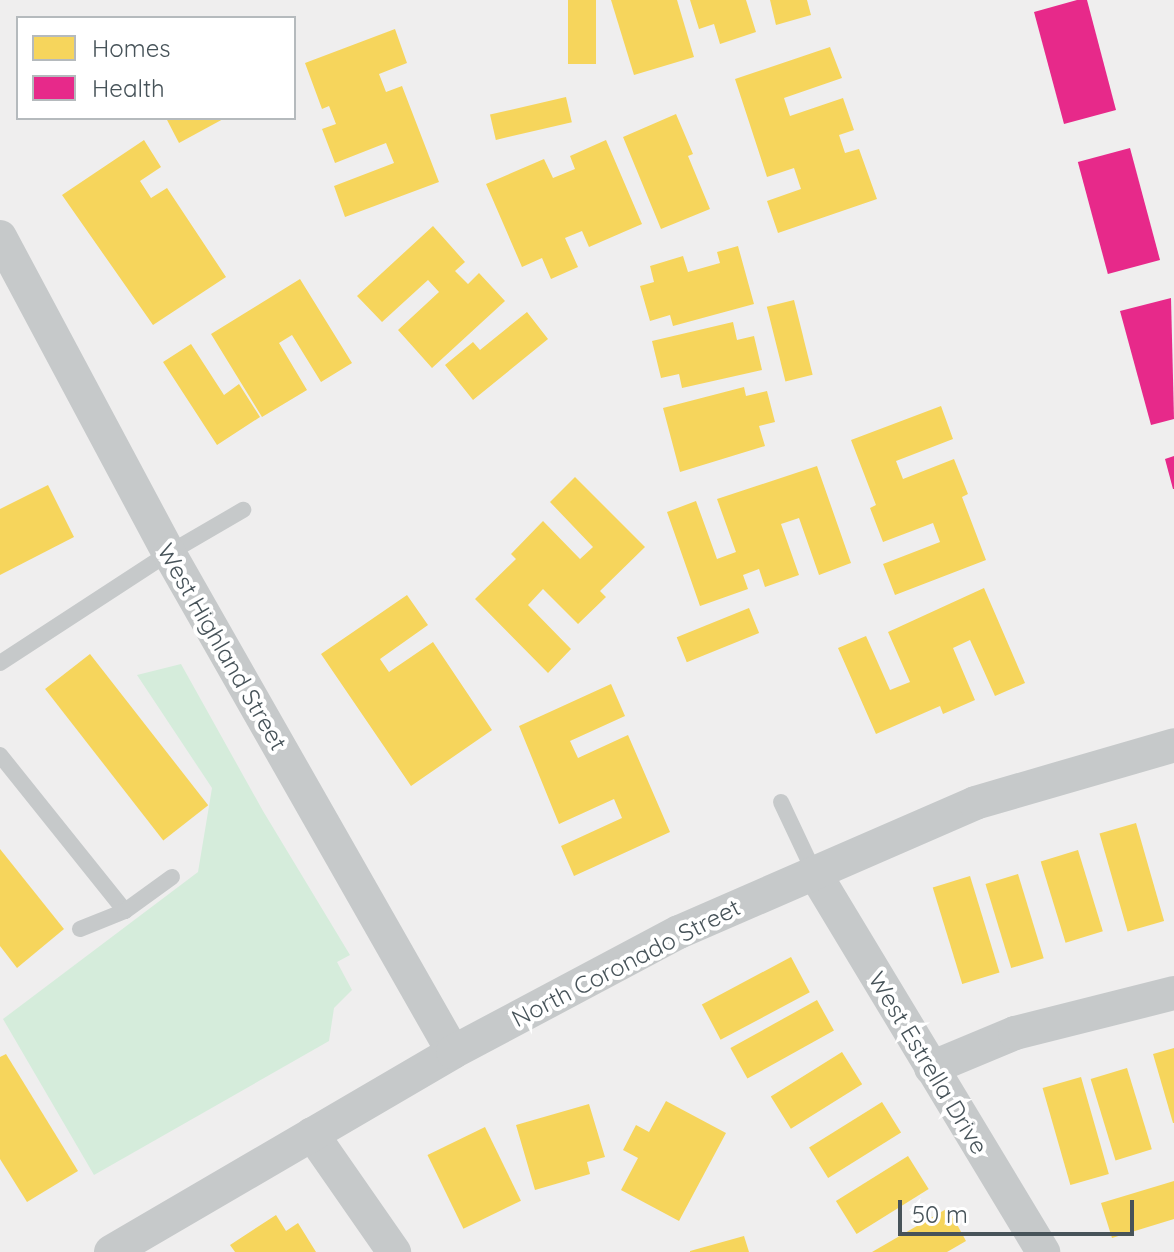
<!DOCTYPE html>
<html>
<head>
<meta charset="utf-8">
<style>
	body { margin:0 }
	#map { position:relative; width:1174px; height:1252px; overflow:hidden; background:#efeeee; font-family:Quicksand,sans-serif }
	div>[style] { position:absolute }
	.green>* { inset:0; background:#d5ecdb }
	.homes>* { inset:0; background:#f6d55c; transform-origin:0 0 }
	.health>* { inset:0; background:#e7298a; transform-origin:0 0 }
	.service>* { height:16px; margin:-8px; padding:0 8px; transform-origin:8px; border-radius:8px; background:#c6c9ca }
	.minor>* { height:34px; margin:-17px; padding:0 17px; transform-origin:17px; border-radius:17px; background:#c6c9ca }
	span { translate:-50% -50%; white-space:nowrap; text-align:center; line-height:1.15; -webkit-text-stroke:8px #fff; paint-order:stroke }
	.street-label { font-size:24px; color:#475359 }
	.legend { position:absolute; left:16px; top:16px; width:280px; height:104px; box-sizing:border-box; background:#fff; border:2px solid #b5babd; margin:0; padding:10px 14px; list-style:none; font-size:24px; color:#475359 }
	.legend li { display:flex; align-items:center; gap:16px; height:40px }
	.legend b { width:40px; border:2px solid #b5babd }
	.scale { position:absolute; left:898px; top:1200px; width:236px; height:36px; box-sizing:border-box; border:4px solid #475359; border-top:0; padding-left:10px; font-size:24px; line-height:28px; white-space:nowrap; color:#475359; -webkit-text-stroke:6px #fff; paint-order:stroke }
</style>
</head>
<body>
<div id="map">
	<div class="green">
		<i style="clip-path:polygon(181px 664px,263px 811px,350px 955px,337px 962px,352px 990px,334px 1008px,329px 1041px,94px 1175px,3px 1019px,198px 872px,212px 788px,137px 675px)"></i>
	</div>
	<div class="homes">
		<i style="left:568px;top:0;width:28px;height:64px"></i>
		<i style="clip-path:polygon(611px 0,677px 0,694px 57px,634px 75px)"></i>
		<i style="clip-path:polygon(690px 0,746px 0,756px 32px,720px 44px,714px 24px,699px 29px)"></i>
		<i style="clip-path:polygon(770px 0,807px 0,811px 15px,776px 25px)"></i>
		<i style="clip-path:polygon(395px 29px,407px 63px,379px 74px,386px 92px,402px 86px,439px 182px,345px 217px,334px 186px,394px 163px,386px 143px,335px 163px,322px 129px,336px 124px,329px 106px,322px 109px,305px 63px)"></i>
		<i style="clip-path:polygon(830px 47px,842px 78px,784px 98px,790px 116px,843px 98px,854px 130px,839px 135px,845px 153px,859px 149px,877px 199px,778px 233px,767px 201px,801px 189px,794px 168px,767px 177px,735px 79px)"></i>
		<i style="left:566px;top:97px;width:26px;height:78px;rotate:77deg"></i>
		<i style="clip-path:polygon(676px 114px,693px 154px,688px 156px,710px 209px,661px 229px,623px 137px)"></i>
		<i style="clip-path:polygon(166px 118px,225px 118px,179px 143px)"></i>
		<i style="clip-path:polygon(144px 140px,161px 167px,140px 181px,151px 198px,167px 188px,226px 277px,153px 325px,62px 195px)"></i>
		<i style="clip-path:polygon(606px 140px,642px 224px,589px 247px,582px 231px,565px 238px,578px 267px,551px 279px,542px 258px,522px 267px,486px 184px,544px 159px,553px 178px,575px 169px,570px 156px)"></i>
		<i style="clip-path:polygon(433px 226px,465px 262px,455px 271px,468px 284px,479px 273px,505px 301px,432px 368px,398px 330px,439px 292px,428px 280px,382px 322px,357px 296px)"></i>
		<i style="clip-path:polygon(738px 246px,754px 304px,673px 326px,670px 315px,650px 321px,640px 286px,654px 282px,650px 266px,683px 256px,688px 272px,720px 263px,717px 252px)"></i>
		<i style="clip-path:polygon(300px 279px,352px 363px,321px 382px,292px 335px,279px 343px,307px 390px,262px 417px,211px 334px)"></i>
		<i style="left:794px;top:300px;width:77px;height:28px;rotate:76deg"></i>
		<i style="clip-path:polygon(527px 312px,548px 339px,473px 400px,445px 365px,473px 342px,480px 350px)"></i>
		<i style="clip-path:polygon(733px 322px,737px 340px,754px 336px,762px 370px,682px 388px,679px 374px,661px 378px,652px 341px)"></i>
		<i style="clip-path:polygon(191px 344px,224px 395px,239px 384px,260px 417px,217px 445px,163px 362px)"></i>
		<i style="clip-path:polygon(744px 387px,746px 396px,767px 391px,775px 422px,759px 426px,765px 446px,680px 472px,663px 408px)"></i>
		<i style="clip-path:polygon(941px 406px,953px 439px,896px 461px,903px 479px,954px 459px,968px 494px,962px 497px,986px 560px,895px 595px,883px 564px,940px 542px,933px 523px,883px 542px,870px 508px,876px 505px,851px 440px)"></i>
		<i style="clip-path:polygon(817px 466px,851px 563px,819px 575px,799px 518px,781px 524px,799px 575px,765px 587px,759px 569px,743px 575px,748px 589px,700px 606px,667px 512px,696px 501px,717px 559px,736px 552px,717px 499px)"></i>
		<i style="clip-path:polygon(575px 477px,645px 547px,600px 591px,606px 597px,578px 624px,543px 589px,528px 605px,571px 649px,548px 673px,475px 599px,516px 559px,511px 554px,543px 521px,580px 559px,593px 547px,550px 502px)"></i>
		<i style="clip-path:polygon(48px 485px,74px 537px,0 575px,0 509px)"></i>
		<i style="clip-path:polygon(984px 588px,1025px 683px,995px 696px,970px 640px,953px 648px,975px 700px,943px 714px,940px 706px,876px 734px,838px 648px,866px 636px,890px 690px,910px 682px,888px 632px)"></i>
		<i style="clip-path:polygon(407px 595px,428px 625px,380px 659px,389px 672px,433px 642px,492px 730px,411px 786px,321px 654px)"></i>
		<i style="left:749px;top:608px;width:27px;height:78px;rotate:68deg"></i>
		<i style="left:90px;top:654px;width:192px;height:57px;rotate:52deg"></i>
		<i style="clip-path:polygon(611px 684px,625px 716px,570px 741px,578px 758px,628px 735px,670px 832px,574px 876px,561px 846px,622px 818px,614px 799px,559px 824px,519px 726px)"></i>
		<i style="left:1136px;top:823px;width:102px;height:38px;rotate:74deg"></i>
		<i style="clip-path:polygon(0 849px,64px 929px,17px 968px,0 946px)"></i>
		<i style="left:1078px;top:850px;width:85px;height:39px;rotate:73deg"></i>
		<i style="left:1018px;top:874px;width:88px;height:34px;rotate:73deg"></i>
		<i style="left:970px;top:876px;width:101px;height:39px;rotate:73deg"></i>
		<i style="left:791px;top:957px;width:40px;height:101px;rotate:62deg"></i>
		<i style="left:817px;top:1000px;width:35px;height:99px;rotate:61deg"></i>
		<i style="clip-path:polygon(1174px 1048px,1174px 1123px,1173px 1123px,1153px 1054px)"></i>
		<i style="left:842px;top:1052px;width:38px;height:84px;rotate:58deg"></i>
		<i style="clip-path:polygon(6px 1054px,78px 1171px,27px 1202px,0 1159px,0 1057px)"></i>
		<i style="left:1127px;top:1068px;width:85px;height:38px;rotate:73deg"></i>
		<i style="left:1081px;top:1077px;width:101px;height:40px;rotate:74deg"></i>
		<i style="clip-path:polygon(666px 1101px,726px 1133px,679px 1221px,621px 1190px,638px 1158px,623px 1150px,636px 1125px,649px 1132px)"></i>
		<i style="left:882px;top:1102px;width:36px;height:86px;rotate:58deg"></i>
		<i style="clip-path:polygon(589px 1104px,605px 1157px,587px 1162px,590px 1174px,535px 1190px,516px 1125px)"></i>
		<i style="left:485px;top:1127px;width:82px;height:64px;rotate:64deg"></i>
		<i style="left:908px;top:1156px;width:39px;height:85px;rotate:58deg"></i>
		<i style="clip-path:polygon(1174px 1181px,1174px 1219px,1112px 1238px,1101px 1203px)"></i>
		<i style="clip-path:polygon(948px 1208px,966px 1241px,947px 1252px,872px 1252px)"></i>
		<i style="clip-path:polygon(276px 1215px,286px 1231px,298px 1223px,316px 1252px,235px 1252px,230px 1245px)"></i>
		<i style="clip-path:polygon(744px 1236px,749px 1252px,690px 1252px,690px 1251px)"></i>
	</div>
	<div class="health">
		<i style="clip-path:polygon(1077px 0,1087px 0,1116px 110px,1064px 124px,1034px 12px)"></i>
		<i style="left:1130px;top:148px;width:116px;height:54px;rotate:75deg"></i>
		<i style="clip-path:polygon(1171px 298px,1174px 419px,1151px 425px,1120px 311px)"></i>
		<i style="clip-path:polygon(1174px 456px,1174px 489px,1173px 489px,1165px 459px)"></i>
	</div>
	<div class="service">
		<i style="left:0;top:663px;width:202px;rotate:-33.1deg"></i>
		<i style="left:169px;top:553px;width:86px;rotate:-30.2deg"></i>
		<i style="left:0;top:755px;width:200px;rotate:51.3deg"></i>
		<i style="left:781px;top:802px;width:77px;rotate:64.8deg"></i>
		<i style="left:80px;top:929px;width:48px;rotate:-21.8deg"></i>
		<i style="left:125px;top:911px;width:58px;rotate:-35.9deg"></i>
	</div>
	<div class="minor">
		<i style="left:0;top:237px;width:358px;rotate:61.9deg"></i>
		<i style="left:169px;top:553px;width:574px;rotate:60.35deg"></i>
		<i style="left:814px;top:872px;width:444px;rotate:58.9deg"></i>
		<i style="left:931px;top:1068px;width:91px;rotate:-22.6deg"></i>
		<i style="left:1015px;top:1033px;width:164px;rotate:-14.1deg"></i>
		<i style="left:312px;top:1134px;width:144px;rotate:55.2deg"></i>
		<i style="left:111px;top:1252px;width:396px;rotate:-30.3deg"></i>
		<i style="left:453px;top:1052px;width:256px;rotate:-28deg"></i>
		<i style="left:679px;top:932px;width:323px;rotate:-23.5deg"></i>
		<i style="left:975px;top:803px;width:207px;rotate:-16.2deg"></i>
	</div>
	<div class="street-label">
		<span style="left:222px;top:647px;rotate:60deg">West Highland Street</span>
		<span style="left:626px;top:963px;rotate:-27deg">North Coronado Street</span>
		<span style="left:928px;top:1063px;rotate:59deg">West Estrella Drive</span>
	</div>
	<ul class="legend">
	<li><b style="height:22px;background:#f6d55c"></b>Homes</li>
	<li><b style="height:22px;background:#e7298a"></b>Health</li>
	</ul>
	<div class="scale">50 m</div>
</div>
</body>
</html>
